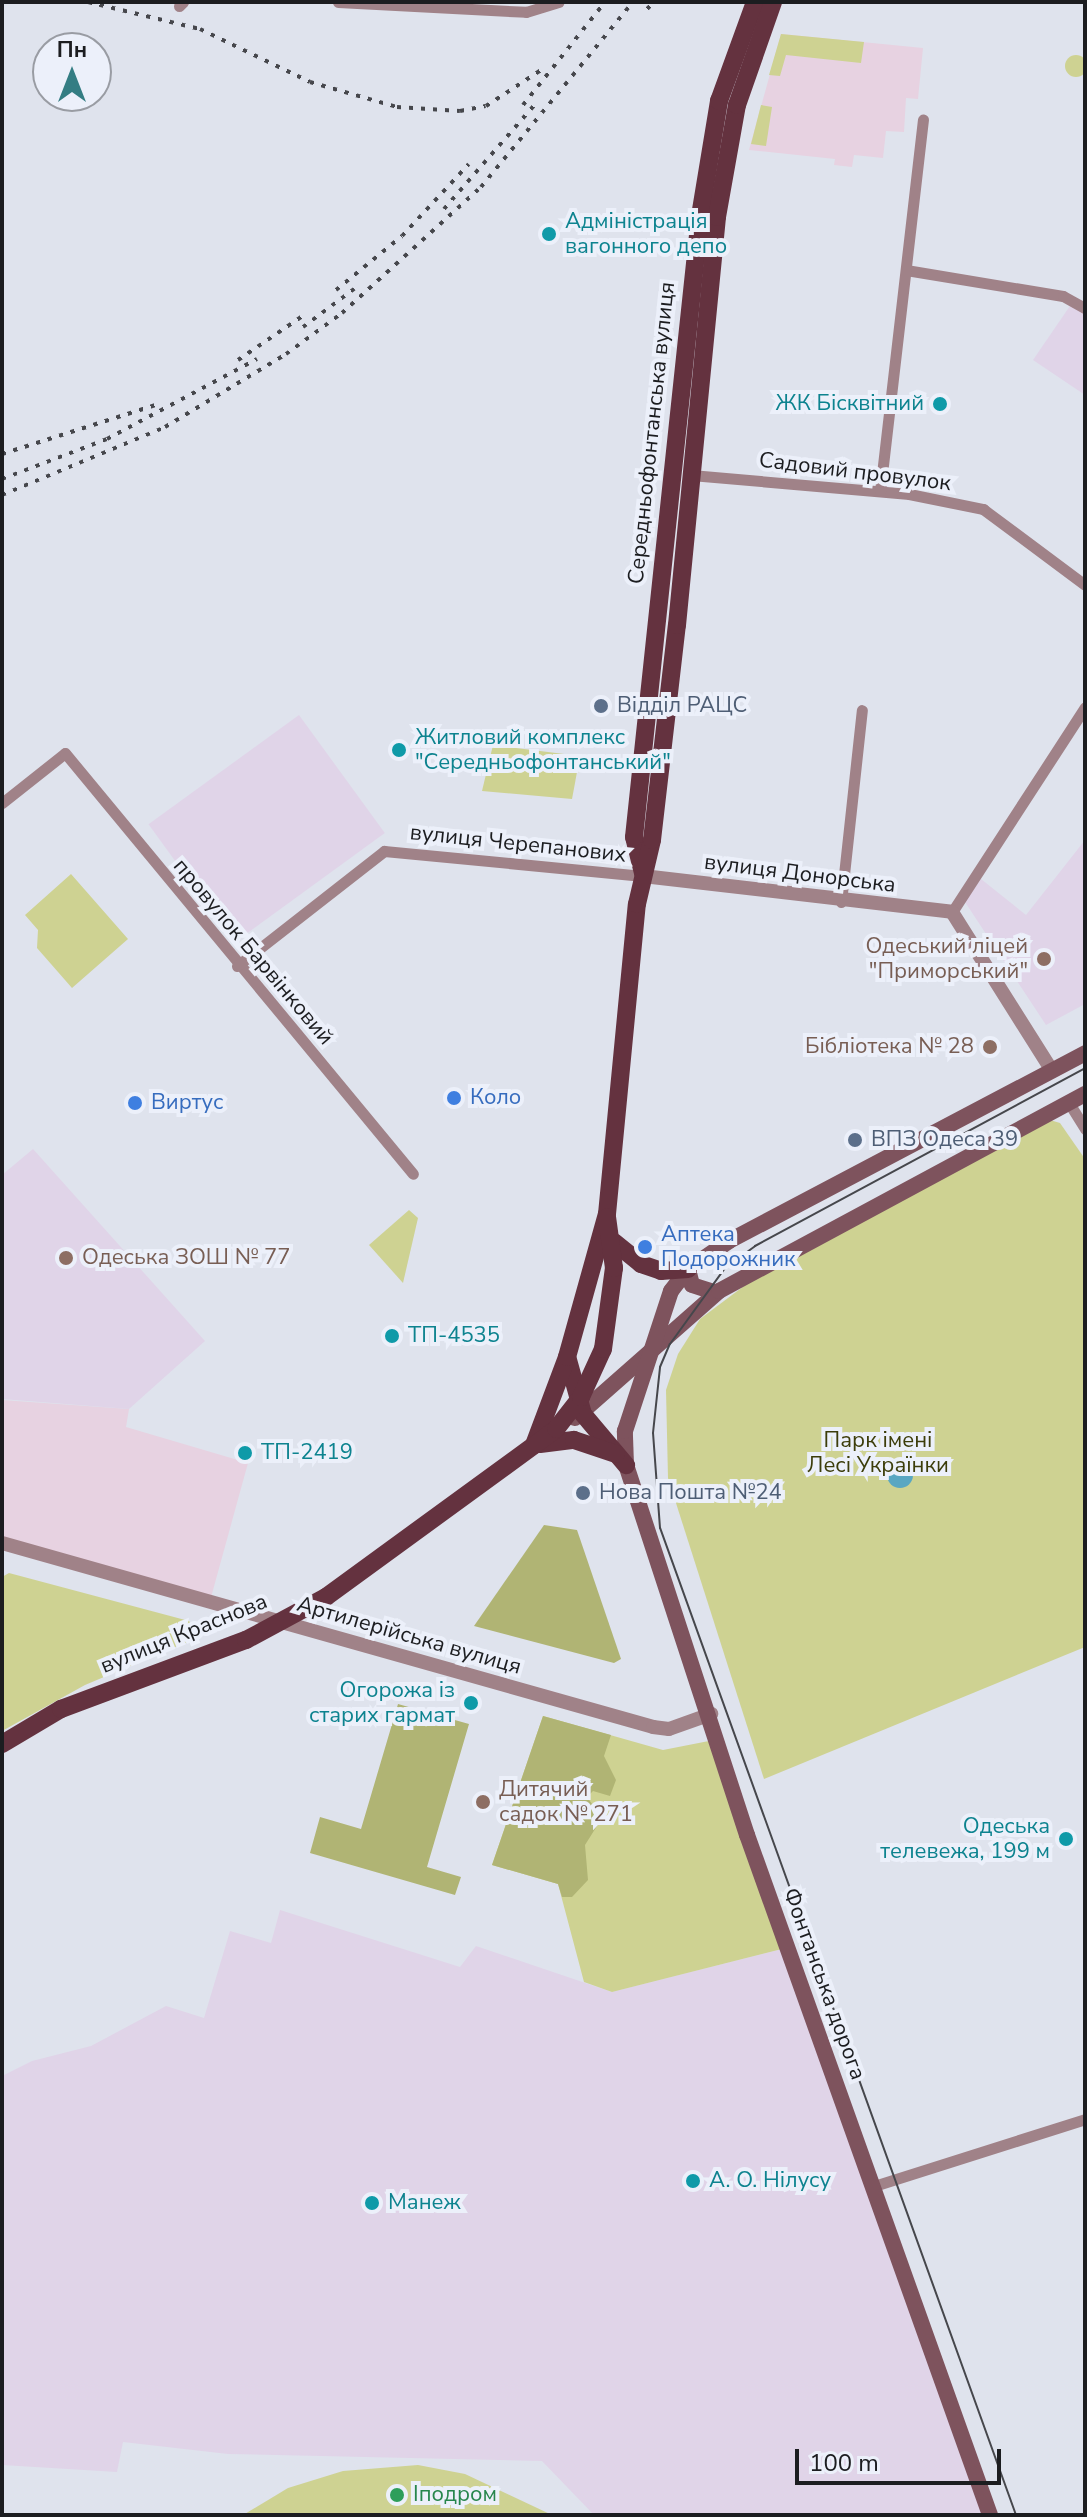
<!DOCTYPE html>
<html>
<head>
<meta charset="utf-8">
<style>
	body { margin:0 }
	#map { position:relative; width:1087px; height:2517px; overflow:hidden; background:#dfe3ed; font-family:"Nunito Sans",sans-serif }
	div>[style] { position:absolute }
	.commercial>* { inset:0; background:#e7d2e1 }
	.education>* { inset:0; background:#e0d4e8; transform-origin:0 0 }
	.green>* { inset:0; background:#ced292 }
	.round { border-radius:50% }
	.forest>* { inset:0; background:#b0b474 }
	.water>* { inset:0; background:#5aa7c2 }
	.minor>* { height:11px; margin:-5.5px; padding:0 5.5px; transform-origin:5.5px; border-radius:5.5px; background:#a08288 }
	.tertiary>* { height:14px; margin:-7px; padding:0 7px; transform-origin:7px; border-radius:7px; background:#a08288 }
	.secondary>* { height:16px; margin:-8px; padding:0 8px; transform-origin:8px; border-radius:8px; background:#7e535d }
	.primary>* { height:18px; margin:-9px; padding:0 9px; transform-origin:9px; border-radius:9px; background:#64323f }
	.tram>* { height:2px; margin:-1px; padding:0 1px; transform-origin:1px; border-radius:1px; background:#46474c }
	.rail>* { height:4px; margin-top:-2px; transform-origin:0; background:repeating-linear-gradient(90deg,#46474c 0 4px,transparent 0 12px) }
	.dots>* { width:22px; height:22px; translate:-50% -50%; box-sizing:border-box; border:4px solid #ecf0fa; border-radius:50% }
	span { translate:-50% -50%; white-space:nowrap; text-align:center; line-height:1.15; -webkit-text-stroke:8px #ecf0fa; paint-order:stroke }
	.culture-label { font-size:22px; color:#0d838f }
	.left { translate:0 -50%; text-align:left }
	.right { translate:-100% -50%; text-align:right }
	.street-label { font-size:22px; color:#1c1d20 }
	.service-label { font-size:22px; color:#4e5e75 }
	.education-label { font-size:22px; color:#785e54 }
	.shop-label { font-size:22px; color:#366cbe }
	.park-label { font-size:22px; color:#3c3d0a }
	.leisure-label { font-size:22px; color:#27864d }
	.frame { position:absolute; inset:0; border:4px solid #1c1d20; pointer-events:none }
	.north { position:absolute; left:32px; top:32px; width:80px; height:80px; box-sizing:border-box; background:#ecf0fa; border:2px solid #999ca3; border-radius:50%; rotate:0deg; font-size:22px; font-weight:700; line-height:32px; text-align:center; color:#1c1d20 }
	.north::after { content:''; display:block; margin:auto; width:28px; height:36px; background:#347d83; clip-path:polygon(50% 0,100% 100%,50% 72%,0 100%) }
	.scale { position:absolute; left:795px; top:2449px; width:206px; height:36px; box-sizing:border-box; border:4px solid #1c1d20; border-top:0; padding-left:10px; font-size:24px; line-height:28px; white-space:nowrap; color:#1c1d20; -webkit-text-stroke:6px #ecf0fa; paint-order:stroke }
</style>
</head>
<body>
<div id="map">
	<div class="commercial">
		<i style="clip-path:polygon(781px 34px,923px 48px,918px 99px,906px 98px,904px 132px,886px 131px,883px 158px,854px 155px,852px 167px,834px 165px,835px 159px,749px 150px)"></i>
		<i style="clip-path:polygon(2px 1400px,129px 1409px,126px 1427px,248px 1463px,210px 1601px,2px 1541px)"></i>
	</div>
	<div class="education">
		<i style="clip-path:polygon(1072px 303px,1085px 310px,1085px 395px,1033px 360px)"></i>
		<i style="left:299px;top:715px;width:146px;height:186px;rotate:54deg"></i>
		<i style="clip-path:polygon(1085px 840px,1085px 1004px,1046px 1025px,965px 902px,981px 879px,1026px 915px)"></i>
		<i style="clip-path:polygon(33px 1149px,205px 1341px,129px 1409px,2px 1399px,2px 1175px)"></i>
		<i style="clip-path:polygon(280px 1910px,460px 1967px,476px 1946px,612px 1992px,786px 1948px,989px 2515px,594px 2515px,542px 2461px,228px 2454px,123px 2442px,117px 2472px,2px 2465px,2px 2076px,32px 2061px,91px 2046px,166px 2006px,204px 2018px,230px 1931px,271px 1943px)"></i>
	</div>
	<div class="green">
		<i style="clip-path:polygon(781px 34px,864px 42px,861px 63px,786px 55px,780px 76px,769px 75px)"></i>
		<i class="round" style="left:1065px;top:55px;width:22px;height:22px"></i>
		<i style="clip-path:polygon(761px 105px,772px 107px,766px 146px,751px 144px)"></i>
		<i style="clip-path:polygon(493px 745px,580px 756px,572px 799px,482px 791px)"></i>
		<i style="clip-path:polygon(71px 874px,128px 939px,72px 988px,37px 948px,38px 930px,25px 915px)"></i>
		<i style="clip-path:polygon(1050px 1120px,1060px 1123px,1085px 1159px,1085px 1647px,764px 1779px,668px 1478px,666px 1390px,678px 1354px,700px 1319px,748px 1283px)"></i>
		<i style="clip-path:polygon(409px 1210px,418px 1218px,403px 1283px,369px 1245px)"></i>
		<i style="clip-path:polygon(9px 1573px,189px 1621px,199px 1637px,85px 1685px,2px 1731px,2px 1577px)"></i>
		<i style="clip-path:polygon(543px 1716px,663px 1750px,714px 1740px,786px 1948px,612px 1992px,584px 1982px,558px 1884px,492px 1865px)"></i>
		<i style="clip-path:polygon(418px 2465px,465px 2474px,552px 2515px,243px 2515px,288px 2488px,343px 2471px)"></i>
	</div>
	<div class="forest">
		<i style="clip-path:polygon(544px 1525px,577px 1530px,621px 1659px,614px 1663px,474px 1626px)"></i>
		<i style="clip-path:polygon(398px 1704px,469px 1724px,427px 1867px,461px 1877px,455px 1895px,310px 1853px,320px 1817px,361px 1829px)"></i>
		<i style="clip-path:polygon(543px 1716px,611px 1735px,604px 1756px,616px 1780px,610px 1796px,593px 1791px,587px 1797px,602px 1818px,585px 1845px,588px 1880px,572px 1897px,562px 1897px,558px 1884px,492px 1865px)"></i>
	</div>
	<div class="water">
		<i class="round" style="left:887px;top:1462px;width:26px;height:26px"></i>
	</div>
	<div class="minor">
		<i style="left:338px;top:2px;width:188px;rotate:3deg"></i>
		<i style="left:526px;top:12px;width:34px;rotate:-17deg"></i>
		<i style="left:179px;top:6px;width:6px;rotate:-45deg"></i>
		<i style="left:906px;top:270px;width:159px;rotate:9.4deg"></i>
		<i style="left:1063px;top:296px;width:25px;rotate:29deg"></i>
		<i style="left:691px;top:475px;width:219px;rotate:5deg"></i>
		<i style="left:909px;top:494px;width:76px;rotate:11.5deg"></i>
		<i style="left:983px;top:509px;width:127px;rotate:36.7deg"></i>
		<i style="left:880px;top:491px;width:374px;rotate:-83.4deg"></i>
		<i style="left:2px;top:803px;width:80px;rotate:-38.4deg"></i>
		<i style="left:65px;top:753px;width:546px;rotate:50.42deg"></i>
		<i style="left:841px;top:902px;width:193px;rotate:-83.8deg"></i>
		<i style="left:952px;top:912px;width:244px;rotate:-57deg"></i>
		<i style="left:237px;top:966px;width:187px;rotate:-38deg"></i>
		<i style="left:384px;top:851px;width:260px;rotate:5.5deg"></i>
		<i style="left:1069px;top:1103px;width:31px;rotate:58deg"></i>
		<i style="left:874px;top:2186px;width:221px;rotate:-17.6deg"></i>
	</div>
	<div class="tertiary">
		<i style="left:643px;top:876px;width:311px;rotate:6.6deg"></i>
		<i style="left:952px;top:912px;width:188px;rotate:57.8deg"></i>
		<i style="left:2px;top:1543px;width:677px;rotate:15.78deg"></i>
		<i style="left:653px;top:1727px;width:16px;rotate:7deg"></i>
		<i style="left:669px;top:1729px;width:45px;rotate:-19.7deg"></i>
	</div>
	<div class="secondary">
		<i style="left:688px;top:1269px;width:16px;rotate:76deg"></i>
		<i style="left:692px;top:1285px;width:25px;rotate:18deg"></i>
		<i style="left:575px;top:1418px;width:192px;rotate:-41.4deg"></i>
		<i style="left:719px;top:1291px;width:416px;rotate:-28.3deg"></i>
		<i style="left:990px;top:2515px;width:722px;rotate:-109.66deg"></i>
		<i style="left:747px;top:1835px;width:389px;rotate:-108.1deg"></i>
		<i style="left:626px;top:1465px;width:34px;rotate:-92deg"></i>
		<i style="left:625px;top:1431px;width:147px;rotate:-71.8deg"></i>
		<i style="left:671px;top:1291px;width:28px;rotate:-52deg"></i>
		<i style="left:688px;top:1269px;width:50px;rotate:-34.3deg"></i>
		<i style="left:729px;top:1241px;width:403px;rotate:-27.8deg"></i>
	</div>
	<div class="primary">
		<i style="left:643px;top:873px;width:37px;rotate:-104deg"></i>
		<i style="left:634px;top:837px;width:624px;rotate:-83.93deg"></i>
		<i style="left:700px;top:216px;width:117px;rotate:-80.6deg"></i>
		<i style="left:719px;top:101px;width:105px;rotate:-70deg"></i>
		<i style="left:614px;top:1242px;width:35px;rotate:39deg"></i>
		<i style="left:641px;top:1264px;width:21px;rotate:19deg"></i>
		<i style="left:661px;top:1271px;width:27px;rotate:-4deg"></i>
		<i style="left:568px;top:1360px;width:56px;rotate:74.5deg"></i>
		<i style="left:583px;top:1414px;width:67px;rotate:49.9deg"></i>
		<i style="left:540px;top:1444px;width:34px;rotate:-7deg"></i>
		<i style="left:574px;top:1440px;width:44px;rotate:18.4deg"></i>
		<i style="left:534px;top:1445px;width:94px;rotate:-69.4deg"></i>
		<i style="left:567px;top:1357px;width:148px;rotate:-74.4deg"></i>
		<i style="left:607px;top:1214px;width:311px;rotate:-84.5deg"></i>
		<i style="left:637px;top:904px;width:66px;rotate:-76.8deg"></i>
		<i style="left:652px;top:840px;width:216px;rotate:-83.4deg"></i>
		<i style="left:677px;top:625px;width:410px;rotate:-84.4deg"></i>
		<i style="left:717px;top:217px;width:114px;rotate:-79.9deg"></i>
		<i style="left:737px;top:105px;width:109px;rotate:-70.7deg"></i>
		<i style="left:2px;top:1744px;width:69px;rotate:-30.7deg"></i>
		<i style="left:61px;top:1709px;width:197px;rotate:-20.5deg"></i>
		<i style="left:246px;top:1640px;width:91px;rotate:-28.3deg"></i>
		<i style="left:326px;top:1597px;width:285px;rotate:-36.1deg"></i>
		<i style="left:556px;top:1429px;width:41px;rotate:-52deg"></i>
		<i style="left:581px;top:1397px;width:53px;rotate:-65.4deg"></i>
		<i style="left:603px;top:1349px;width:82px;rotate:-82.3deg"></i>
		<i style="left:614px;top:1268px;width:51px;rotate:-97.8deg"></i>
	</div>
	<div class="tram">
		<i style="left:1016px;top:2515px;width:1049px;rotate:-109.83deg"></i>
		<i style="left:660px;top:1528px;width:95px;rotate:-94.2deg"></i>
		<i style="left:653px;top:1433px;width:66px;rotate:-83.9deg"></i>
		<i style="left:660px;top:1367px;width:25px;rotate:-67deg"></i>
		<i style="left:670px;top:1344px;width:94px;rotate:-54.1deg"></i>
		<i style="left:725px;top:1268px;width:37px;rotate:-36deg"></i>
		<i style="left:755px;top:1246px;width:375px;rotate:-28.3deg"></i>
	</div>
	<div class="rail">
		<i style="left:88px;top:2px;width:115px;rotate:13.6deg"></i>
		<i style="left:200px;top:29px;width:122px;rotate:25.7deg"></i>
		<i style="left:310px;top:82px;width:91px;rotate:16deg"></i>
		<i style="left:397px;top:107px;width:63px;rotate:3.6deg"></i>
		<i style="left:460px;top:111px;width:26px;rotate:-11deg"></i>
		<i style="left:486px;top:106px;width:69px;rotate:-33.2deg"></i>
		<i style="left:647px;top:9px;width:10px;rotate:-45deg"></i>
		<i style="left:523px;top:105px;width:132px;rotate:-51.5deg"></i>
		<i style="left:444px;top:209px;width:143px;rotate:-49deg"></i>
		<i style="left:336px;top:290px;width:85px;rotate:-39.3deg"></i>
		<i style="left:402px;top:236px;width:98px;rotate:-47.1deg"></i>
		<i style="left:303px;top:327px;width:64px;rotate:-36.7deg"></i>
		<i style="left:238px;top:360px;width:83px;rotate:-34.3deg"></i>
		<i style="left:2px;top:454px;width:162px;rotate:-17.7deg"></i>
		<i style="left:2px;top:479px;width:112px;rotate:-20.9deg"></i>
		<i style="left:107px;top:439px;width:170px;rotate:-28.1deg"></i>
		<i style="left:2px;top:495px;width:177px;rotate:-22.6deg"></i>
		<i style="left:165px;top:427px;width:141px;rotate:-31.1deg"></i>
		<i style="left:286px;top:354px;width:69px;rotate:-36.2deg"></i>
		<i style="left:342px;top:313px;width:188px;rotate:-42.2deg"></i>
		<i style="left:481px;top:187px;width:239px;rotate:-50.6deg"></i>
	</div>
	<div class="dots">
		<i style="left:549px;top:234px;background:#0f9aa8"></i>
		<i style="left:940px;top:404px;background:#0f9aa8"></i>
		<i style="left:601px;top:706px;background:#5c6f8a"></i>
		<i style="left:399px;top:750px;background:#0f9aa8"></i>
		<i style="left:1044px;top:959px;background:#8d6e63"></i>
		<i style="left:990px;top:1047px;background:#8d6e63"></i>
		<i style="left:454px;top:1098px;background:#3f7fe0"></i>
		<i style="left:135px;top:1103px;background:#3f7fe0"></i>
		<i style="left:855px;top:1140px;background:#5c6f8a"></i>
		<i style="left:645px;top:1247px;background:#3f7fe0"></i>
		<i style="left:66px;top:1258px;background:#8d6e63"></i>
		<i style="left:392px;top:1336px;background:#0f9aa8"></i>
		<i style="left:245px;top:1453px;background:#0f9aa8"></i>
		<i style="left:583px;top:1493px;background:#5c6f8a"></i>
		<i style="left:471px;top:1703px;background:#0f9aa8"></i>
		<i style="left:483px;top:1802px;background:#8d6e63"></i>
		<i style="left:1066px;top:1839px;background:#0f9aa8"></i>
		<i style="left:693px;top:2181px;background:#0f9aa8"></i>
		<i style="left:372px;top:2203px;background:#0f9aa8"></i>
		<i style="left:397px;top:2495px;background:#2e9e5b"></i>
	</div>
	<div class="culture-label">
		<span class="left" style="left:565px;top:234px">Адміністрація<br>вагонного депо</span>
		<span class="right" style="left:924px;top:404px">ЖК Бісквітний</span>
		<span class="left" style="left:415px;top:750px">Житловий комплекс<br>"Середньофонтанський"</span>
		<span class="left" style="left:408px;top:1336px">ТП-4535</span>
		<span class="left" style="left:261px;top:1453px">ТП-2419</span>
		<span class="right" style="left:455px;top:1703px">Огорожа із<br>старих гармат</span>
		<span class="right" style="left:1050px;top:1839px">Одеська<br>телевежа, 199 м</span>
		<span class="left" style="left:709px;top:2181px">А. О. Нілусу</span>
		<span class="left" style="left:388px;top:2203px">Манеж</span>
	</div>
	<div class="street-label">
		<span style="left:652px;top:433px;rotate:-84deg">Середньофонтанська вулиця</span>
		<span style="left:855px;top:472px;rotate:7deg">Садовий провулок</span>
		<span style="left:518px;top:844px;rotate:6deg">вулиця Черепанових</span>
		<span style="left:800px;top:874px;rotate:7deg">вулиця Донорська</span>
		<span style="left:253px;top:952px;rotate:50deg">провулок Барвінковий</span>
		<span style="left:184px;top:1634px;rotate:-22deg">вулиця Краснова</span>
		<span style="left:409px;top:1636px;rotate:16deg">Артилерійська вулиця</span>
		<span style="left:824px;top:1984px;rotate:70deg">Фонтанська дорога</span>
	</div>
	<div class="service-label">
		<span class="left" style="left:617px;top:706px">Відділ РАЦС</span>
		<span class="left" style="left:871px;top:1140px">ВПЗ Одеса 39</span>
		<span class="left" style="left:599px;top:1493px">Нова Пошта №24</span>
	</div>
	<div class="education-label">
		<span class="right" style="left:1028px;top:959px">Одеський ліцей<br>"Приморський"</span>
		<span class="right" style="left:974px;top:1047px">Бібліотека № 28</span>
		<span class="left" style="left:82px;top:1258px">Одеська ЗОШ № 77</span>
		<span class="left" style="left:499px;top:1802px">Дитячий<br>садок № 271</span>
	</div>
	<div class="shop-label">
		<span class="left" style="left:470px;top:1098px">Коло</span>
		<span class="left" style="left:151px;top:1103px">Виртус</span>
		<span class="left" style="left:661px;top:1247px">Аптека<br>Подорожник</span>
	</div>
	<div class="park-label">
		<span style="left:878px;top:1453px">Парк імені<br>Лесі Українки</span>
	</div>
	<div class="leisure-label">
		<span class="left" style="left:413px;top:2495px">Іподром</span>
	</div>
	<div class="frame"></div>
	<div class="north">Пн</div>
	<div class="scale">100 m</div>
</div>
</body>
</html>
